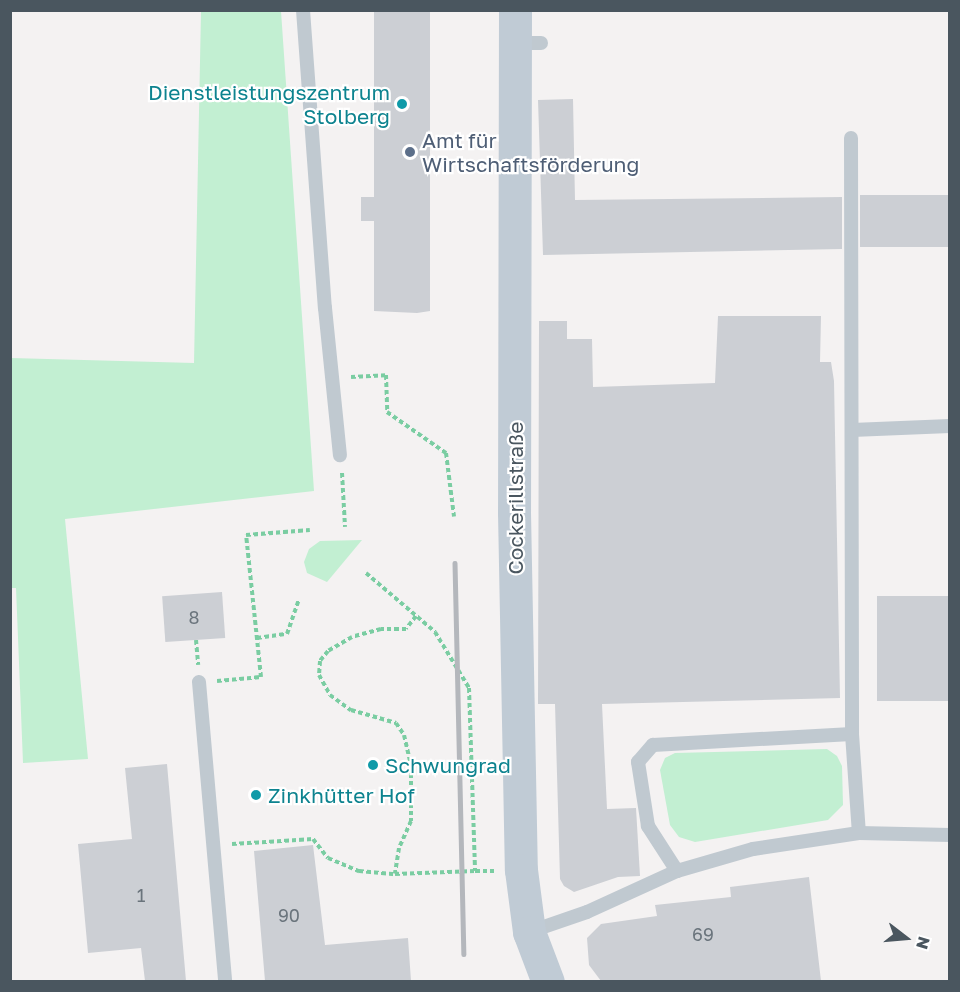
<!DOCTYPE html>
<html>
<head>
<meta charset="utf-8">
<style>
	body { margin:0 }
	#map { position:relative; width:960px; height:992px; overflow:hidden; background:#f4f2f2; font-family:"Golos Text",sans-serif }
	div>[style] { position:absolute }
	.green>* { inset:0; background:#c2efd2 }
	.building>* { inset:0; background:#cccfd4; transform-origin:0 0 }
	.path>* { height:4px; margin-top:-2px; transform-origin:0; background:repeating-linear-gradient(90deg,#7acda2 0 4.5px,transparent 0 7.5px) }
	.lane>* { height:14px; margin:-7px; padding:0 7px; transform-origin:7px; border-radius:7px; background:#c0c9d0 }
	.secondary>* { height:33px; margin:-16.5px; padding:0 16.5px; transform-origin:16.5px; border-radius:16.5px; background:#c0cbd5 }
	.rail>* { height:4.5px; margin:-2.25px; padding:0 2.25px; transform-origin:2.25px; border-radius:2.25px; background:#b4b7bc }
	.dots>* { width:16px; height:16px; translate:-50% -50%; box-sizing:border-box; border:3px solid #fff; border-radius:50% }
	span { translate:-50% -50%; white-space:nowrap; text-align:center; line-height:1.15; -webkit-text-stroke:4.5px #fff; paint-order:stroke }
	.number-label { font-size:18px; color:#6a747c }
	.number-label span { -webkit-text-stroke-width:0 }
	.culture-label { font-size:21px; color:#0d838f }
	.right { translate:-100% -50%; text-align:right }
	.left { translate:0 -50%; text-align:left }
	.service-label { font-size:21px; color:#4e5e75 }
	.street-label { font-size:21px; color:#4a565f }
	.frame { position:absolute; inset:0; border:12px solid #4a565f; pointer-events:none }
	.north { position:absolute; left:876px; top:908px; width:60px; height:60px; -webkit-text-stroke:4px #fff; paint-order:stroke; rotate:106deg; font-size:16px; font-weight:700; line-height:24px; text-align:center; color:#4a565f }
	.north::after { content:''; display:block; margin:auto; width:21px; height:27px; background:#4a565f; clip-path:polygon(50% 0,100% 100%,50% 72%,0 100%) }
</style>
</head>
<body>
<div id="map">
	<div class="green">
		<i style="clip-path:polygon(201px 11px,281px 11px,314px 491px,65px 519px,88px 759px,23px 763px,16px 588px,10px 588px,11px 358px,194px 363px)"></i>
		<i style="clip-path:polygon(362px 540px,327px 582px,307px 573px,304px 562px,309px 549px,320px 541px)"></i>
		<i style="clip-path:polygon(827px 749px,837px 756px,842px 766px,843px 805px,828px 820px,695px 842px,679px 837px,670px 825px,660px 770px,665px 758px,675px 753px)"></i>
	</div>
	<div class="building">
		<i style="clip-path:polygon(374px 10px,430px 10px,430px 311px,417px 313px,374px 311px,374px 221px,361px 221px,361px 197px,374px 197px)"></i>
		<i style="clip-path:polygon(573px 99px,575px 200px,842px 197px,842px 249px,543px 255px,538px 100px)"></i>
		<i style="left:950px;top:195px;width:52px;height:90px;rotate:90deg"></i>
		<i style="clip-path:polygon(718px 316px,821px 316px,820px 362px,831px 362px,834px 381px,840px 698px,602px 704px,607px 809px,636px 808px,640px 876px,618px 877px,574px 892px,564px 886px,560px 879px,555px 704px,538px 704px,539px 321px,567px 321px,567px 339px,592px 339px,593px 387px,715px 383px)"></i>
		<i style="left:222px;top:592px;width:46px;height:60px;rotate:86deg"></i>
		<i style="left:950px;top:596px;width:105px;height:73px;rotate:90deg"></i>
		<i style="clip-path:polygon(167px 764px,186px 981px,145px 981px,141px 948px,88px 953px,78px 844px,132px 839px,125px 768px)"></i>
		<i style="clip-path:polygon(313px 845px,325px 945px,408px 938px,411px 981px,265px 981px,254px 851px)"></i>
		<i style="clip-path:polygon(809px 877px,821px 981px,601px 981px,589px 965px,587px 938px,601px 924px,657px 916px,655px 905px,731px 897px,730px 887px)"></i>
	</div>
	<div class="path">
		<i style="left:351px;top:377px;width:35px;rotate:-3deg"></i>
		<i style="left:386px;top:375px;width:37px;rotate:88deg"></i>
		<i style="left:387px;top:412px;width:72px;rotate:34.8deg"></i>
		<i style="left:446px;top:453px;width:64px;rotate:82.8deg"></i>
		<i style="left:342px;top:473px;width:54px;rotate:86.8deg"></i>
		<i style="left:366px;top:573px;width:91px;rotate:40.5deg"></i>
		<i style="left:435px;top:632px;width:66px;rotate:58.7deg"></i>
		<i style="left:469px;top:688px;width:183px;rotate:88.1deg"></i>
		<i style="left:475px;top:871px;width:19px"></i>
		<i style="left:416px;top:616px;width:16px;rotate:128deg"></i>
		<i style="left:406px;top:629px;width:25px;rotate:180deg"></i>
		<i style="left:381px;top:629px;width:30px;rotate:165deg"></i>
		<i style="left:352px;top:637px;width:28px;rotate:150deg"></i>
		<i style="left:328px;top:651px;width:13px;rotate:129deg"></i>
		<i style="left:320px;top:661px;width:14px;rotate:94deg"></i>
		<i style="left:319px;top:675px;width:23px;rotate:61deg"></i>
		<i style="left:330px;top:695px;width:26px;rotate:36deg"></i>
		<i style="left:351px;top:710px;width:47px;rotate:16.1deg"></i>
		<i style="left:396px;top:723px;width:14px;rotate:56deg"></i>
		<i style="left:404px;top:735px;width:32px;rotate:77deg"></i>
		<i style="left:411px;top:766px;width:55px;rotate:90deg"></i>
		<i style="left:411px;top:821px;width:30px;rotate:114deg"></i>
		<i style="left:399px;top:848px;width:26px;rotate:99deg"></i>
		<i style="left:395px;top:874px;width:80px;rotate:-2.1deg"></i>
		<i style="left:257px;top:638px;width:30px;rotate:-8deg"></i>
		<i style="left:287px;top:634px;width:36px;rotate:-71deg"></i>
		<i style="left:196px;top:640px;width:25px;rotate:85deg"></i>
		<i style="left:217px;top:681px;width:44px;rotate:-5.2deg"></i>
		<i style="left:261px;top:677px;width:143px;rotate:-96deg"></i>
		<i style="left:246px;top:535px;width:64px;rotate:-4.5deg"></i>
		<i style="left:232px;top:844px;width:81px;rotate:-3.5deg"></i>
		<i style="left:313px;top:839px;width:24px;rotate:52deg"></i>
		<i style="left:328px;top:858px;width:34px;rotate:23deg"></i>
		<i style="left:359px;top:871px;width:36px;rotate:5deg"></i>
	</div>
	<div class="lane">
		<i style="left:303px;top:10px;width:299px;rotate:85.8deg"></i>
		<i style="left:325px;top:308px;width:148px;rotate:84.2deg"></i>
		<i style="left:515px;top:43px;width:26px"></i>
		<i style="left:851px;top:138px;width:596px;rotate:89.9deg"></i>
		<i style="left:852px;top:430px;width:98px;rotate:-2.3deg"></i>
		<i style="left:199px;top:682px;width:301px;rotate:85deg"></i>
		<i style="left:677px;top:871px;width:54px;rotate:-122.8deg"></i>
		<i style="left:648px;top:826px;width:65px;rotate:-98.9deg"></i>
		<i style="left:638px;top:762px;width:23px;rotate:-49deg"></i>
		<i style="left:653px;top:745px;width:199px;rotate:-3.2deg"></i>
		<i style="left:852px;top:734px;width:99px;rotate:86deg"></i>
		<i style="left:529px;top:932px;width:61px;rotate:-19deg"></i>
		<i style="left:587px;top:912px;width:99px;rotate:-24.5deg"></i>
		<i style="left:677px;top:871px;width:79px;rotate:-16.1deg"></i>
		<i style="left:753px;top:849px;width:107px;rotate:-8.6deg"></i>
		<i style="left:859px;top:833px;width:91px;rotate:1.3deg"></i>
	</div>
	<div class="secondary">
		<i style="left:515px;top:10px;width:502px;rotate:90.11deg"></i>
		<i style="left:514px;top:512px;width:358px;rotate:88.9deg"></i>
		<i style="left:521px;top:870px;width:63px;rotate:82.6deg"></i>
		<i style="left:529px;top:932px;width:53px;rotate:69.2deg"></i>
	</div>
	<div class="rail">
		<i style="left:455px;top:563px;width:391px;rotate:88.7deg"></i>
	</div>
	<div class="dots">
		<i style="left:402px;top:104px;background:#0f9aa8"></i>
		<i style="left:410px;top:152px;background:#5c6f8a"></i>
		<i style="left:373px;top:765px;background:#0f9aa8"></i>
		<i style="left:256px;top:795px;background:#0f9aa8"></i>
	</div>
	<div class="number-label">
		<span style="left:194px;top:617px">8</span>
		<span style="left:141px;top:895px">1</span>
		<span style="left:289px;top:915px">90</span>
		<span style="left:703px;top:934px">69</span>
	</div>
	<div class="culture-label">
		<span class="right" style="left:390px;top:104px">Dienstleistungszentrum<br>Stolberg</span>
		<span class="left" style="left:385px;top:765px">Schwungrad</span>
		<span class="left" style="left:268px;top:795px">Zinkhütter Hof</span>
	</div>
	<div class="service-label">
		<span class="left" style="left:422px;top:152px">Amt für<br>Wirtschaftsförderung</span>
	</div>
	<div class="street-label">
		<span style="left:515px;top:498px;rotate:-90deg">Cockerillstraße</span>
	</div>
	<div class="frame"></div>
	<div class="north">N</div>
</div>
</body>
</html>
